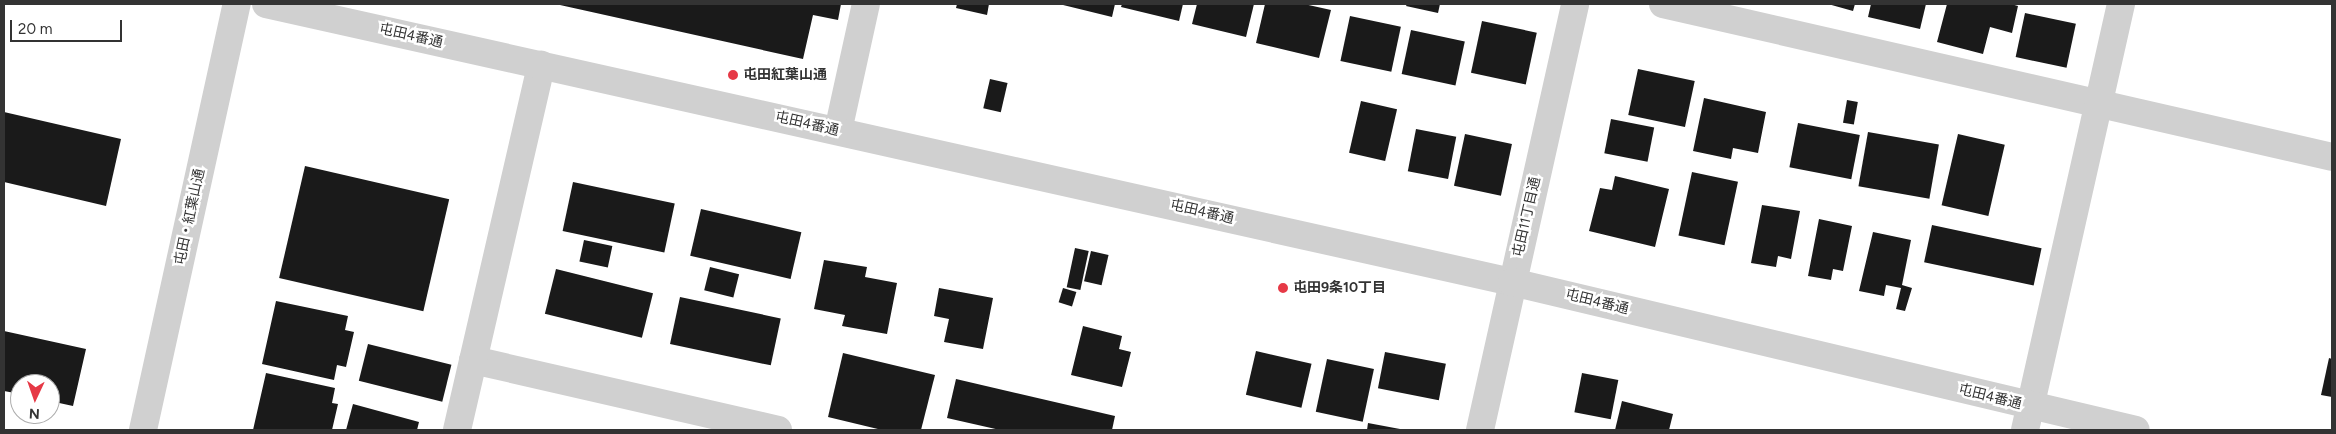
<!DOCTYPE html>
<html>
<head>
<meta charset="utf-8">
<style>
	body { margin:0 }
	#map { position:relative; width:2336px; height:434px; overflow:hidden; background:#fff; font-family:Figtree,"Noto Sans JP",sans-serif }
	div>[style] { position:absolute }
	.building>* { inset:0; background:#1a1a1a; transform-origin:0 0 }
	.minor>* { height:28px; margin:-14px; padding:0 14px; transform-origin:14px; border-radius:14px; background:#d0d0d0 }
	.tertiary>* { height:28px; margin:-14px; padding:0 14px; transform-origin:14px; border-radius:14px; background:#d0d0d0 }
	.dots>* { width:14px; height:14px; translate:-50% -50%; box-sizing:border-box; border:2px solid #fff; border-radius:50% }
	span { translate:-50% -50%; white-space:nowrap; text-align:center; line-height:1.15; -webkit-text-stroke:5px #fff; paint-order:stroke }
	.street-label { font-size:14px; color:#333 }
	.poi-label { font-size:14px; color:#333; font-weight:700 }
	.left { translate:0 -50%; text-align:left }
	.frame { position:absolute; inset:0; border:5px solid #333; pointer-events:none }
	.north { position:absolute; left:10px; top:374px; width:50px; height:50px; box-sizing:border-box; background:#fff; border:1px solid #adadad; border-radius:50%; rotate:183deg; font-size:14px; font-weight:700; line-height:20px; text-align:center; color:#333 }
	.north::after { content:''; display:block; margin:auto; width:18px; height:22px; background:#e63946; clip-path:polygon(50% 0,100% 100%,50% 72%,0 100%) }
	.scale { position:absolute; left:10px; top:20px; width:112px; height:22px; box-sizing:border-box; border:2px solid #333; border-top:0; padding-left:6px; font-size:15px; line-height:18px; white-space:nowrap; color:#333; -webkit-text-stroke:4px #fff; paint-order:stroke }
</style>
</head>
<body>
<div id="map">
	<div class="building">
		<i style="clip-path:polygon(841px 4px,838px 20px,813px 15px,803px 59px,560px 5px)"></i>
		<i style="clip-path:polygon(957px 4px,989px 4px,987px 15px,956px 8px)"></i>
		<i style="clip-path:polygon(1059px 4px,1115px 4px,1112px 17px)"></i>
		<i style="clip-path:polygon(1122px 4px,1183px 4px,1179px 21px,1121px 7px)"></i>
		<i style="clip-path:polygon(1197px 4px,1254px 4px,1246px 37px,1192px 24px)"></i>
		<i style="clip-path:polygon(1265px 4px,1304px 4px,1331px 10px,1319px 58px,1256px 43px)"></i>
		<i style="clip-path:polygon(1407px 4px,1440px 4px,1438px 13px,1406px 6px)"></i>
		<i style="clip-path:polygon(1828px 4px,1855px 4px,1853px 11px)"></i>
		<i style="clip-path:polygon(1871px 4px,1926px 4px,1920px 29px,1868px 17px)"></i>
		<i style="clip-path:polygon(1947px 4px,2011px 4px,2018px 6px,2012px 33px,1990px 27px,1983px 54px,1937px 42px)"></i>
		<i style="left:2025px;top:13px;width:52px;height:45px;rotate:12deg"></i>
		<i style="left:1350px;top:16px;width:52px;height:46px;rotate:12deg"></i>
		<i style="left:1482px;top:21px;width:56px;height:53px;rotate:12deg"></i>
		<i style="left:1411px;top:30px;width:55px;height:45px;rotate:12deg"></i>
		<i style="left:1638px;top:69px;width:58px;height:47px;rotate:12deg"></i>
		<i style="left:990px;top:79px;width:18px;height:30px;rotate:13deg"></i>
		<i style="clip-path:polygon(1704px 98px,1766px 112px,1758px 153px,1733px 148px,1731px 159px,1693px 151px)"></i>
		<i style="left:1847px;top:100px;width:11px;height:23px;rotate:10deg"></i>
		<i style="left:1361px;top:101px;width:37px;height:53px;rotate:13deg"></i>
		<i style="clip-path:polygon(4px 112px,121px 139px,106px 206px,4px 182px)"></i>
		<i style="left:1611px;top:119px;width:44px;height:35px;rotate:11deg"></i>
		<i style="left:1798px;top:123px;width:63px;height:45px;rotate:11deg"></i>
		<i style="left:1416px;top:129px;width:41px;height:43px;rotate:11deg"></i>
		<i style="left:1868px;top:132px;width:72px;height:55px;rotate:10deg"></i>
		<i style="left:1465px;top:134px;width:48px;height:53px;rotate:12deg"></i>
		<i style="left:1958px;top:134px;width:48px;height:73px;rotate:13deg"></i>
		<i style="left:305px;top:166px;width:148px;height:115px;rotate:13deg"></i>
		<i style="left:1692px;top:172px;width:47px;height:65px;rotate:12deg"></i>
		<i style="clip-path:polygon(1615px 176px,1669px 189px,1655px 247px,1589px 231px,1600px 188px,1612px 190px)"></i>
		<i style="left:573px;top:182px;width:104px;height:50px;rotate:12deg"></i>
		<i style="clip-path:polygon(1762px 205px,1800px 211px,1791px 259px,1778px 256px,1776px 267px,1751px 263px)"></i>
		<i style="left:701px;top:209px;width:103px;height:48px;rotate:13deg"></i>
		<i style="clip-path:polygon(1819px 219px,1852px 226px,1843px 271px,1833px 269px,1831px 280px,1808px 276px)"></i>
		<i style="left:1932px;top:225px;width:112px;height:38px;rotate:12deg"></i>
		<i style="clip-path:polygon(1873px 232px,1911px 240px,1902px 285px,1912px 288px,1905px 311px,1896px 309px,1901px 288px,1886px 285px,1884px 296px,1859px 291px)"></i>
		<i style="left:584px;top:240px;width:29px;height:22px;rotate:12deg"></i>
		<i style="left:1075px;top:248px;width:14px;height:40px;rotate:12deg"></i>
		<i style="left:1091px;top:251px;width:18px;height:31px;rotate:13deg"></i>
		<i style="clip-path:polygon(824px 260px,867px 267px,865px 277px,897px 283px,887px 334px,842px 326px,845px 315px,814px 309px)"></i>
		<i style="left:710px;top:267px;width:30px;height:24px;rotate:14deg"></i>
		<i style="left:556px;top:269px;width:100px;height:46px;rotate:14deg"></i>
		<i style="clip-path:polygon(939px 288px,993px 298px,983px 349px,944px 342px,949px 319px,934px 316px)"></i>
		<i style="left:1063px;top:288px;width:14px;height:15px;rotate:17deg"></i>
		<i style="left:680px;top:297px;width:103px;height:48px;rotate:12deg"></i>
		<i style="clip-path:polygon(276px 301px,348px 316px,345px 330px,354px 332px,346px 367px,337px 365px,334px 380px,262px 364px)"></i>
		<i style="clip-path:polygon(1083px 326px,1122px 336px,1119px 349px,1131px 352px,1122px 387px,1071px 375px)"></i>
		<i style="clip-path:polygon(4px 331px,86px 349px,73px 406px,50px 401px,50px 384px,20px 384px,20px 394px,4px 391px)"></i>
		<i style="left:368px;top:344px;width:86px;height:38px;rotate:14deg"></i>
		<i style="left:1256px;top:351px;width:57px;height:45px;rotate:13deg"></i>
		<i style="left:1385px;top:352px;width:62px;height:37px;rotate:11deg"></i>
		<i style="clip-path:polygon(843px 353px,935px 375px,921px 430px,882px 430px,828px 417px)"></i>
		<i style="clip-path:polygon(2329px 358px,2332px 359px,2332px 397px,2321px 395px)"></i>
		<i style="left:1327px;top:359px;width:48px;height:54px;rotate:12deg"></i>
		<i style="clip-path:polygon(266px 373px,335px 388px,332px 403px,338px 404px,332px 430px,253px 430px)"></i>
		<i style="left:1582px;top:373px;width:37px;height:40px;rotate:11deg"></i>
		<i style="clip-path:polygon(956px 379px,1115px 416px,1112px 430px,1000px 430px,947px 418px)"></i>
		<i style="clip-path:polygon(1622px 401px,1673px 414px,1669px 430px,1615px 430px)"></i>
		<i style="clip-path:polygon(353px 404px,419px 422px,417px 430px,346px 430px)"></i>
		<i style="clip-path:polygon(1368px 423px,1400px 429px,1400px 430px,1367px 430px)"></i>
	</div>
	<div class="minor">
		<i style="left:1663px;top:4px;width:686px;rotate:12.88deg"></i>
		<i style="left:838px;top:131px;width:130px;rotate:-77.6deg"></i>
		<i style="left:473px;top:360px;width:313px;rotate:12.9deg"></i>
		<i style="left:457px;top:430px;width:375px;rotate:-77deg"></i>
		<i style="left:1480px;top:430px;width:436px;rotate:-77.4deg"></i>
		<i style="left:2025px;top:430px;width:437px;rotate:-77.3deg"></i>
	</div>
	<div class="tertiary">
		<i style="left:266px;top:4px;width:1277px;rotate:12.58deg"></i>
		<i style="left:1512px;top:282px;width:641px;rotate:13.34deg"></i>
		<i style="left:143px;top:430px;width:436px;rotate:-77.6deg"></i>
	</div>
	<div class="dots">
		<i style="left:733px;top:75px;background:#e63946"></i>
		<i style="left:1283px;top:288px;background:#e63946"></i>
	</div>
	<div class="street-label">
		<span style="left:411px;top:36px;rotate:13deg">屯田4番通</span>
		<span style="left:807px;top:124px;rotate:13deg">屯田4番通</span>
		<span style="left:1202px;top:212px;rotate:13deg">屯田4番通</span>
		<span style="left:190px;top:217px;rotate:-78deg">屯田・紅葉山通</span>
		<span style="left:1527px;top:217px;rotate:-77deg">屯田11丁目通</span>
		<span style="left:1597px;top:302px;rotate:14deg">屯田4番通</span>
		<span style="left:1990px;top:397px;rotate:14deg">屯田4番通</span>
	</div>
	<div class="poi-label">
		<span class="left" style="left:743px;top:75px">屯田紅葉山通</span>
		<span class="left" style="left:1293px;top:288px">屯田9条10丁目</span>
	</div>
	<div class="frame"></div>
	<div class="north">N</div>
	<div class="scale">20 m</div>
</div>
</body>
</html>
